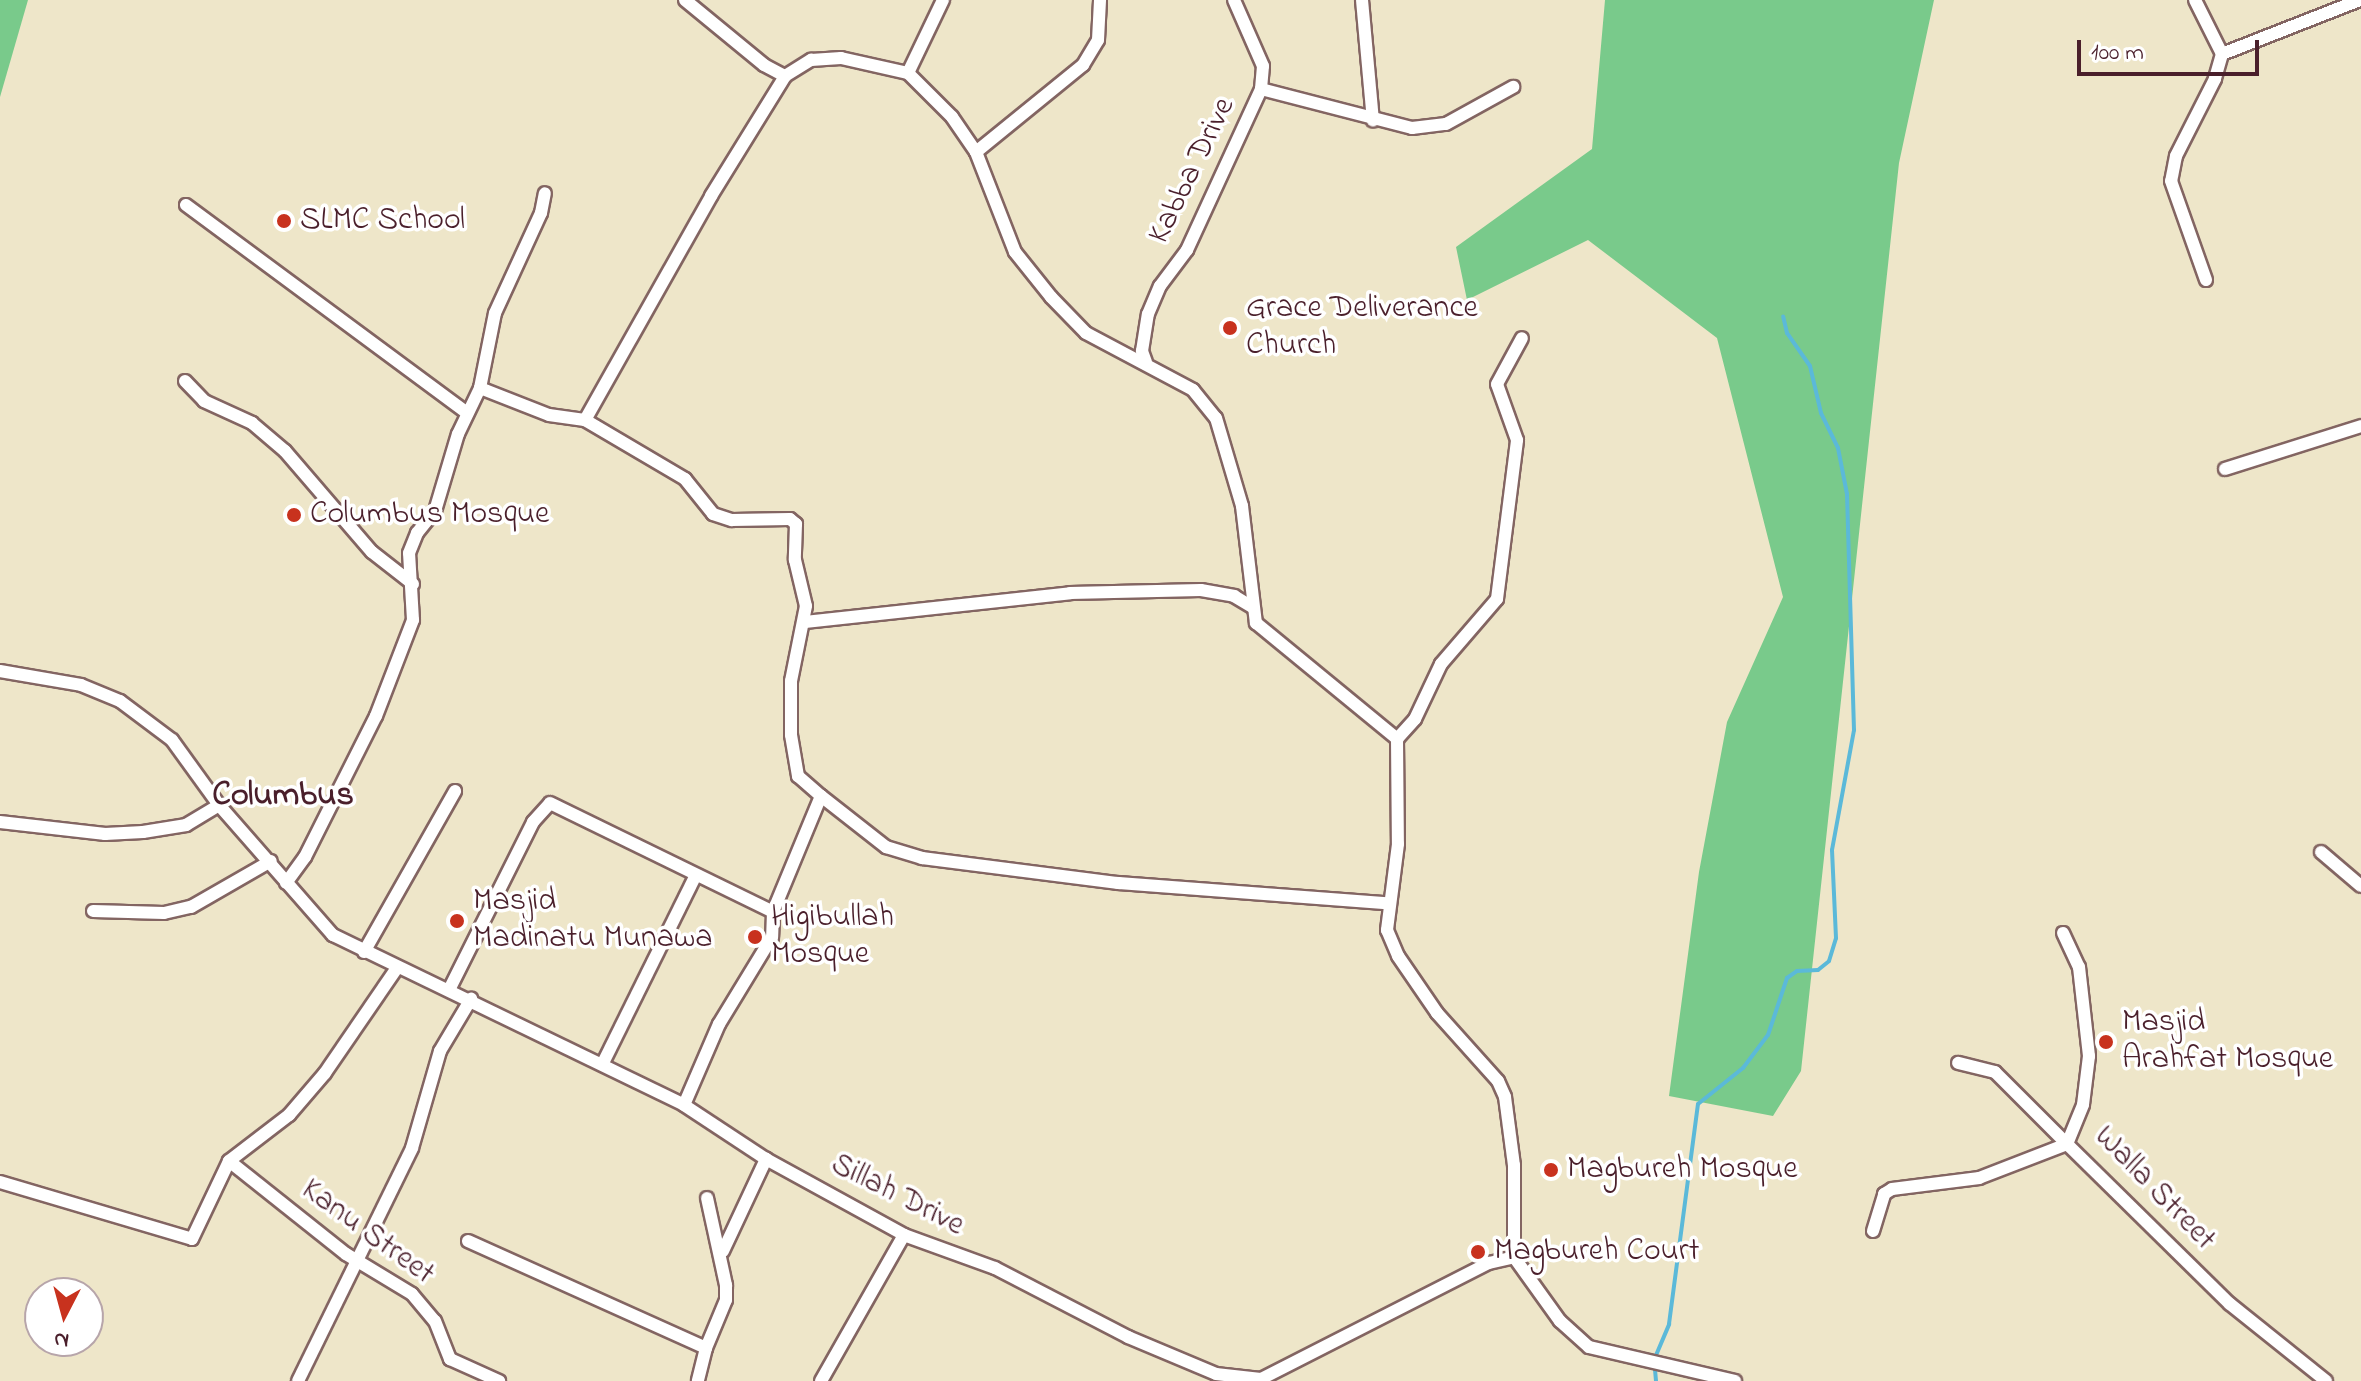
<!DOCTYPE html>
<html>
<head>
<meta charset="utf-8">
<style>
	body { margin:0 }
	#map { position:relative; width:2361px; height:1381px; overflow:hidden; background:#eee6c9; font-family:"Indie Flower",sans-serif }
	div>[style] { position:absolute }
	.green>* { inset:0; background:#79ca8b }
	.stream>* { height:4px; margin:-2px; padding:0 2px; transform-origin:2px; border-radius:2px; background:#5bb9d9 }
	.roads { filter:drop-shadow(2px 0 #836562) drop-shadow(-2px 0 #836562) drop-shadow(0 2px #836562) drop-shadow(0 -2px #836562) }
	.street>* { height:12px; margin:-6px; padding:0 6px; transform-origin:6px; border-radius:6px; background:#fff }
	.dots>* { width:22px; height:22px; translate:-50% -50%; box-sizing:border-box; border:4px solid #fff; border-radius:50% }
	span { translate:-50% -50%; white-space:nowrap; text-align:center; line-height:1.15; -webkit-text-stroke:7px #fff; paint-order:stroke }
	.street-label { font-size:32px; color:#4a1f2b }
	.poi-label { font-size:32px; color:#4a1f2b }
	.left { translate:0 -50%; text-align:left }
	.neighbourhood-label { font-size:34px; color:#4a1f2b; font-weight:700 }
	.north { position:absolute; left:24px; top:1277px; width:80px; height:80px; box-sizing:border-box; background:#fff; border:2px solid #b7a5aa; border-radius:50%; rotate:186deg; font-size:22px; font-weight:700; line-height:32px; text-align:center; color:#4a1f2b }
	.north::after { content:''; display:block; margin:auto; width:28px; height:36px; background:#c8321e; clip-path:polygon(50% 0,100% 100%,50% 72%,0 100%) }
	.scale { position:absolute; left:2077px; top:40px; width:182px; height:36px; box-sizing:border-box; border:4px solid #4a1f2b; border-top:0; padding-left:10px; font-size:24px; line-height:28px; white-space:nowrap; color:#4a1f2b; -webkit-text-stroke:6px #fff; paint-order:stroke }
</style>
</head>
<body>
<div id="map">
	<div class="green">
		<i style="clip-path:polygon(0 0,28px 0,0 97px)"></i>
		<i style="clip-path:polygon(1605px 0,1934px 0,1899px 163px,1801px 1071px,1773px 1116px,1669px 1096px,1699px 872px,1727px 722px,1783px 597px,1717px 338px,1588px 240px,1467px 300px,1456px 247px,1592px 149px)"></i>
	</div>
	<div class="stream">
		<i style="left:1656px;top:1381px;width:21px;rotate:-95deg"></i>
		<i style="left:1654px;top:1360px;width:39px;rotate:-67deg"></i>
		<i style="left:1669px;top:1324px;width:222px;rotate:-82.5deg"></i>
		<i style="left:1698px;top:1104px;width:58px;rotate:-38.7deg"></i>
		<i style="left:1743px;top:1068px;width:41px;rotate:-52.9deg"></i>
		<i style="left:1768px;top:1035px;width:60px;rotate:-71.6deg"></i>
		<i style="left:1787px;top:978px;width:12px;rotate:-35deg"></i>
		<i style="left:1797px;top:971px;width:21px;rotate:-3deg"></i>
		<i style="left:1818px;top:970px;width:14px;rotate:-39deg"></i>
		<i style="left:1829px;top:961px;width:24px;rotate:-73deg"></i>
		<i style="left:1836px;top:938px;width:88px;rotate:-92.6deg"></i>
		<i style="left:1832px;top:850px;width:122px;rotate:-79.6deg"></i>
		<i style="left:1854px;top:730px;width:236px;rotate:-91.7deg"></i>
		<i style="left:1847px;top:494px;width:47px;rotate:-101.1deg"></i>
		<i style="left:1838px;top:448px;width:39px;rotate:-116deg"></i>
		<i style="left:1821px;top:413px;width:48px;rotate:-103.2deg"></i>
		<i style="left:1810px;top:366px;width:40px;rotate:-124.9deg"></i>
		<i style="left:1787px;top:333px;width:17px;rotate:-103deg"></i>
	</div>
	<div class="roads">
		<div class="street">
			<i style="left:685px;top:0;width:102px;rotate:39.4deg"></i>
			<i style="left:764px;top:65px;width:24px;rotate:28deg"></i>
			<i style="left:1362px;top:0;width:121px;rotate:84.8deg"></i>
			<i style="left:2195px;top:0;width:60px;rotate:63.4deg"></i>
			<i style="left:2222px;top:54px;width:26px;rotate:106deg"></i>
			<i style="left:2215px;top:79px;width:86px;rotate:116.9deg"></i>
			<i style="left:2176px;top:156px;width:25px;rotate:101deg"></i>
			<i style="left:2171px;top:181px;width:105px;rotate:70.5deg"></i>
			<i style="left:2222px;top:54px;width:148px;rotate:-21.4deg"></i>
			<i style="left:908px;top:73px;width:81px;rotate:-64.4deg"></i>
			<i style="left:1261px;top:89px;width:156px;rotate:14.5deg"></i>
			<i style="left:1412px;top:128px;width:34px;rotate:-7deg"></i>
			<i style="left:1446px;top:124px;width:77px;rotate:-28.9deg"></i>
			<i style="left:976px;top:152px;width:138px;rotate:-39.1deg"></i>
			<i style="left:1083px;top:65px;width:29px;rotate:-59deg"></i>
			<i style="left:1098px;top:40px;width:40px;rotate:-87.1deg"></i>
			<i style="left:186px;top:205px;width:350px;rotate:36.5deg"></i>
			<i style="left:1146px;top:362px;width:12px;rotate:-110deg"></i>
			<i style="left:1142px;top:351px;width:37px;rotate:-81deg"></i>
			<i style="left:1148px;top:314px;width:30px;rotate:-67deg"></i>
			<i style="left:1160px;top:286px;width:45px;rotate:-53.1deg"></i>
			<i style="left:1187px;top:250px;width:177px;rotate:-65.3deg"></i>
			<i style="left:1261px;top:89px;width:23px;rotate:-85deg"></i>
			<i style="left:1263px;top:66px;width:72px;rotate:-113.7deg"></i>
			<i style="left:185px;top:381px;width:28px;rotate:46deg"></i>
			<i style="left:204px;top:401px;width:53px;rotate:24.6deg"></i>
			<i style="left:252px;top:423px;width:43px;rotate:40.3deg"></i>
			<i style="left:285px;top:451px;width:133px;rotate:49.3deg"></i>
			<i style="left:372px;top:552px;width:52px;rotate:38deg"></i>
			<i style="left:480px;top:388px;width:76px;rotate:-78.7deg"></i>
			<i style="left:495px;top:313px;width:110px;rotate:-65.3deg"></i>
			<i style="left:541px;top:213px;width:20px;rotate:-79deg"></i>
			<i style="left:585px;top:420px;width:116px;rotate:30.5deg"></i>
			<i style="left:685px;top:479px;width:45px;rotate:51.3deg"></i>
			<i style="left:713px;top:514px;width:20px;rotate:18deg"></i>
			<i style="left:732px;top:520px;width:58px;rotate:-1deg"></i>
			<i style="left:790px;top:519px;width:8px;rotate:40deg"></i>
			<i style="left:796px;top:524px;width:36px;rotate:92deg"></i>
			<i style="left:795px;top:560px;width:47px;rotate:76.6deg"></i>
			<i style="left:806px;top:606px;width:76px;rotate:101.3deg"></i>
			<i style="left:791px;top:681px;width:54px;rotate:90deg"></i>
			<i style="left:791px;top:735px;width:42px;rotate:80.3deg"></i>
			<i style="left:798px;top:776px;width:30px;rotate:41deg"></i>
			<i style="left:821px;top:796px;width:126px;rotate:112.5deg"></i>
			<i style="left:773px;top:912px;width:25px;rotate:92deg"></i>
			<i style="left:772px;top:937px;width:102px;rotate:121.3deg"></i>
			<i style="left:719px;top:1024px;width:88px;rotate:113.4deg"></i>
			<i style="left:2225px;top:469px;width:143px;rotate:-17.5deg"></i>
			<i style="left:805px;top:622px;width:267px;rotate:-6.2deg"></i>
			<i style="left:1070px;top:593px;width:131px;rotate:-1.3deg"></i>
			<i style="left:1201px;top:590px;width:34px;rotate:10deg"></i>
			<i style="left:1234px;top:596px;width:21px;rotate:31deg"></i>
			<i style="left:0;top:671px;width:82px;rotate:9.8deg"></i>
			<i style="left:81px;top:685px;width:42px;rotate:22.3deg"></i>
			<i style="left:120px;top:701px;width:65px;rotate:36.9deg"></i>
			<i style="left:172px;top:740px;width:80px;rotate:54.1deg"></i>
			<i style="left:219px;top:805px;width:173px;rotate:48.8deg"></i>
			<i style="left:333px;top:935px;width:390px;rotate:25.8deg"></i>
			<i style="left:684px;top:1105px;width:98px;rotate:33.4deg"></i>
			<i style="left:766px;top:1159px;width:158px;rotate:28.8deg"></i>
			<i style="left:904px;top:1235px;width:97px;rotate:19.9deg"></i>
			<i style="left:995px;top:1268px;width:150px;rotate:27.4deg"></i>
			<i style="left:1128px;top:1337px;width:95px;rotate:22.8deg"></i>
			<i style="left:1216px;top:1374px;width:45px;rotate:6.3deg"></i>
			<i style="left:1261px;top:1379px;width:256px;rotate:-27deg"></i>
			<i style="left:1489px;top:1263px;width:26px;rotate:-13deg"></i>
			<i style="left:1397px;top:739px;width:27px;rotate:-48deg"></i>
			<i style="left:1415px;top:719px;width:61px;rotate:-64.7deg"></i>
			<i style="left:1441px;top:664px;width:86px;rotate:-49.3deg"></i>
			<i style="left:1497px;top:599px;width:160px;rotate:-82.8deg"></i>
			<i style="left:1517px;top:440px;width:59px;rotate:-109.7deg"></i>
			<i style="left:1497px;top:384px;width:52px;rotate:-61.5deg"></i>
			<i style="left:821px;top:796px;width:83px;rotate:38.1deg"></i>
			<i style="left:886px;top:847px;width:38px;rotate:17deg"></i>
			<i style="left:922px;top:858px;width:198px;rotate:7.3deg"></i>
			<i style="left:1118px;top:883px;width:270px;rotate:4.3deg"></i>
			<i style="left:0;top:822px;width:106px;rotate:6.5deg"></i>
			<i style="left:105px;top:834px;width:38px;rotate:-3deg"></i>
			<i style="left:143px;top:832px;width:44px;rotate:-9.2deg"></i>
			<i style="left:186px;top:825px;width:39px;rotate:-31deg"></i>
			<i style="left:2321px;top:852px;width:52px;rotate:40.4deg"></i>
			<i style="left:286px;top:883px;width:32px;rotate:-54deg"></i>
			<i style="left:305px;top:857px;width:158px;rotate:-63.3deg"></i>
			<i style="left:376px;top:716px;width:103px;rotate:-68.9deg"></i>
			<i style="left:413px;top:620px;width:67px;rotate:-93.4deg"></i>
			<i style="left:409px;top:553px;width:22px;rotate:-68deg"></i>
			<i style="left:417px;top:533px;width:28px;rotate:-51deg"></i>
			<i style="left:435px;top:511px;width:80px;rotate:-73.4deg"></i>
			<i style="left:458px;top:434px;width:51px;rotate:-64.4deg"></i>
			<i style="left:480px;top:388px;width:74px;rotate:21.4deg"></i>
			<i style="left:549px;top:415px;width:36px;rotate:8deg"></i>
			<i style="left:585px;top:420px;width:257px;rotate:-60.6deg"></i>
			<i style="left:711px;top:196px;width:141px;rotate:-58.3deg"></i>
			<i style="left:785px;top:76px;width:31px;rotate:-32deg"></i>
			<i style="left:811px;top:60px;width:30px;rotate:-4deg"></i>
			<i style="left:841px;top:58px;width:69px;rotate:12.6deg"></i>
			<i style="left:908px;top:73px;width:62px;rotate:45deg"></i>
			<i style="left:952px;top:117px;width:42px;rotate:55.6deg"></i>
			<i style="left:976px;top:152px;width:107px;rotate:68.7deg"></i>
			<i style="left:1015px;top:252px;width:58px;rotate:51.3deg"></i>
			<i style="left:1051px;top:297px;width:50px;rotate:45.8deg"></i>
			<i style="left:1086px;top:333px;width:121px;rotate:28deg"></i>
			<i style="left:1193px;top:390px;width:36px;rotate:51deg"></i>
			<i style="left:1216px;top:418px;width:92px;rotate:73.5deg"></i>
			<i style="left:1242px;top:506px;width:118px;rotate:83.2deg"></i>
			<i style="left:1256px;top:623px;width:183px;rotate:39.4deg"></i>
			<i style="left:1397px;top:739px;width:105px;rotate:89.5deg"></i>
			<i style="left:1398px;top:844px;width:87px;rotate:97.3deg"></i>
			<i style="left:1387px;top:930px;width:28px;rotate:67deg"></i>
			<i style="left:1398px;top:956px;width:69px;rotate:55.6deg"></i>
			<i style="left:1437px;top:1013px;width:91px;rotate:48.1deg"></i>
			<i style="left:1498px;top:1081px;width:17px;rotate:66deg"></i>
			<i style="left:1505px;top:1097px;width:69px;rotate:82.5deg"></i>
			<i style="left:1514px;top:1165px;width:92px;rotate:90deg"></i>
			<i style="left:93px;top:911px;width:71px;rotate:1.6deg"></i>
			<i style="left:164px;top:913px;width:28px;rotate:-13deg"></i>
			<i style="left:191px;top:907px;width:92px;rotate:-29.9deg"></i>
			<i style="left:2063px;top:933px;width:38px;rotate:65deg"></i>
			<i style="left:2079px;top:967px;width:90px;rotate:83.6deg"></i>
			<i style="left:2089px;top:1056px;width:49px;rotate:97deg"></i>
			<i style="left:2083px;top:1105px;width:42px;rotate:112.3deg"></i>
			<i style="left:2067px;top:1144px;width:228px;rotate:44.5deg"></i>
			<i style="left:2230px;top:1304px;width:123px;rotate:38.7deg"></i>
			<i style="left:364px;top:952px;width:185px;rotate:-60.5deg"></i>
			<i style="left:450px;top:988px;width:186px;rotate:-63.4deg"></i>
			<i style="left:533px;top:822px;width:25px;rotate:-48deg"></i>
			<i style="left:550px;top:803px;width:248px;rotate:26deg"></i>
			<i style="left:603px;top:1063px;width:208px;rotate:-63.7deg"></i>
			<i style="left:229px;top:1161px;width:149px;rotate:38.5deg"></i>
			<i style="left:346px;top:1254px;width:77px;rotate:31.2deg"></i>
			<i style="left:412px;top:1294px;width:35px;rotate:50deg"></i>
			<i style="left:435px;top:1321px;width:41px;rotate:68.5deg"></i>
			<i style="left:450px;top:1359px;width:54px;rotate:24.2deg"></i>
			<i style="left:0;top:1182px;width:200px;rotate:16.5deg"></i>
			<i style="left:192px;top:1239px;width:86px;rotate:-64.6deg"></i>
			<i style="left:229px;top:1161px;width:76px;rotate:-37.5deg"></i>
			<i style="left:289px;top:1115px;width:55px;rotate:-49.4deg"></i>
			<i style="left:325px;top:1073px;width:127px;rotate:-55.6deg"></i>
			<i style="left:1873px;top:1231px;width:39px;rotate:-73deg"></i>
			<i style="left:1884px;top:1194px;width:9px;rotate:-32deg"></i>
			<i style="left:1892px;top:1189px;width:88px;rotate:-7.2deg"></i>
			<i style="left:1979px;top:1178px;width:94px;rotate:-21.1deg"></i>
			<i style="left:2067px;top:1144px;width:102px;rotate:-135deg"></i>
			<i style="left:1995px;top:1072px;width:38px;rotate:-166deg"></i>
			<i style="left:468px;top:1241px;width:261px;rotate:24.2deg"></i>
			<i style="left:706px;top:1348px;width:34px;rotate:104deg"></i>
			<i style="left:723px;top:1251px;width:102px;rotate:-64.9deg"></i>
			<i style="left:1514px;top:1257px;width:79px;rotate:54.3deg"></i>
			<i style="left:1560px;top:1321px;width:39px;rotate:42deg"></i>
			<i style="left:1589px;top:1347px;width:150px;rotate:13.1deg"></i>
			<i style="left:706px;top:1348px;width:52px;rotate:-67.4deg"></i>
			<i style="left:726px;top:1300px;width:15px;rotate:-90deg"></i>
			<i style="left:726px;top:1285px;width:89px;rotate:-102.3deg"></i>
			<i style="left:298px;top:1381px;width:259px;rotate:-63.9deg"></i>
			<i style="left:412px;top:1148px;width:101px;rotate:-73.9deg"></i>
			<i style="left:440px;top:1051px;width:61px;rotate:-59.2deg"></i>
			<i style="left:821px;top:1381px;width:168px;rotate:-60.4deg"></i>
		</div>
	</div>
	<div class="dots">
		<i style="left:284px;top:221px;background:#c8321e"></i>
		<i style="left:1230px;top:328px;background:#c8321e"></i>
		<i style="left:294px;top:515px;background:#c8321e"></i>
		<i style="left:457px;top:921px;background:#c8321e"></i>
		<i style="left:755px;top:937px;background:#c8321e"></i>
		<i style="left:2106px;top:1042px;background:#c8321e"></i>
		<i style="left:1551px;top:1170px;background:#c8321e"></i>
		<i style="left:1478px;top:1252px;background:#c8321e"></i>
	</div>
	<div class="street-label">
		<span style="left:1193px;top:171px;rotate:-64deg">Kabba Drive</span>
		<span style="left:2154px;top:1189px;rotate:46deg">Walla Street</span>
		<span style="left:897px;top:1196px;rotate:27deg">Sillah Drive</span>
		<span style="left:367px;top:1233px;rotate:36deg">Kanu Street</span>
	</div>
	<div class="poi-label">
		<span class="left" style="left:300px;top:221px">SLMC School</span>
		<span class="left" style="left:1246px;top:328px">Grace Deliverance<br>Church</span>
		<span class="left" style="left:310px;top:515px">Columbus Mosque</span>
		<span class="left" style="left:473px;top:921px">Masjid<br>Madinatu Munawa</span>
		<span class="left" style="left:771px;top:937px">Higibullah<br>Mosque</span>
		<span class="left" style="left:2122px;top:1042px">Masjid<br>Arahfat Mosque</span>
		<span class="left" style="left:1567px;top:1170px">Magbureh Mosque</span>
		<span class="left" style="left:1494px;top:1252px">Magbureh Court</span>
	</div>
	<div class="neighbourhood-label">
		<span style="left:283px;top:797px">Columbus</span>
	</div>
	<div class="north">N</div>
	<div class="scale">100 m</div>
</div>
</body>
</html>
